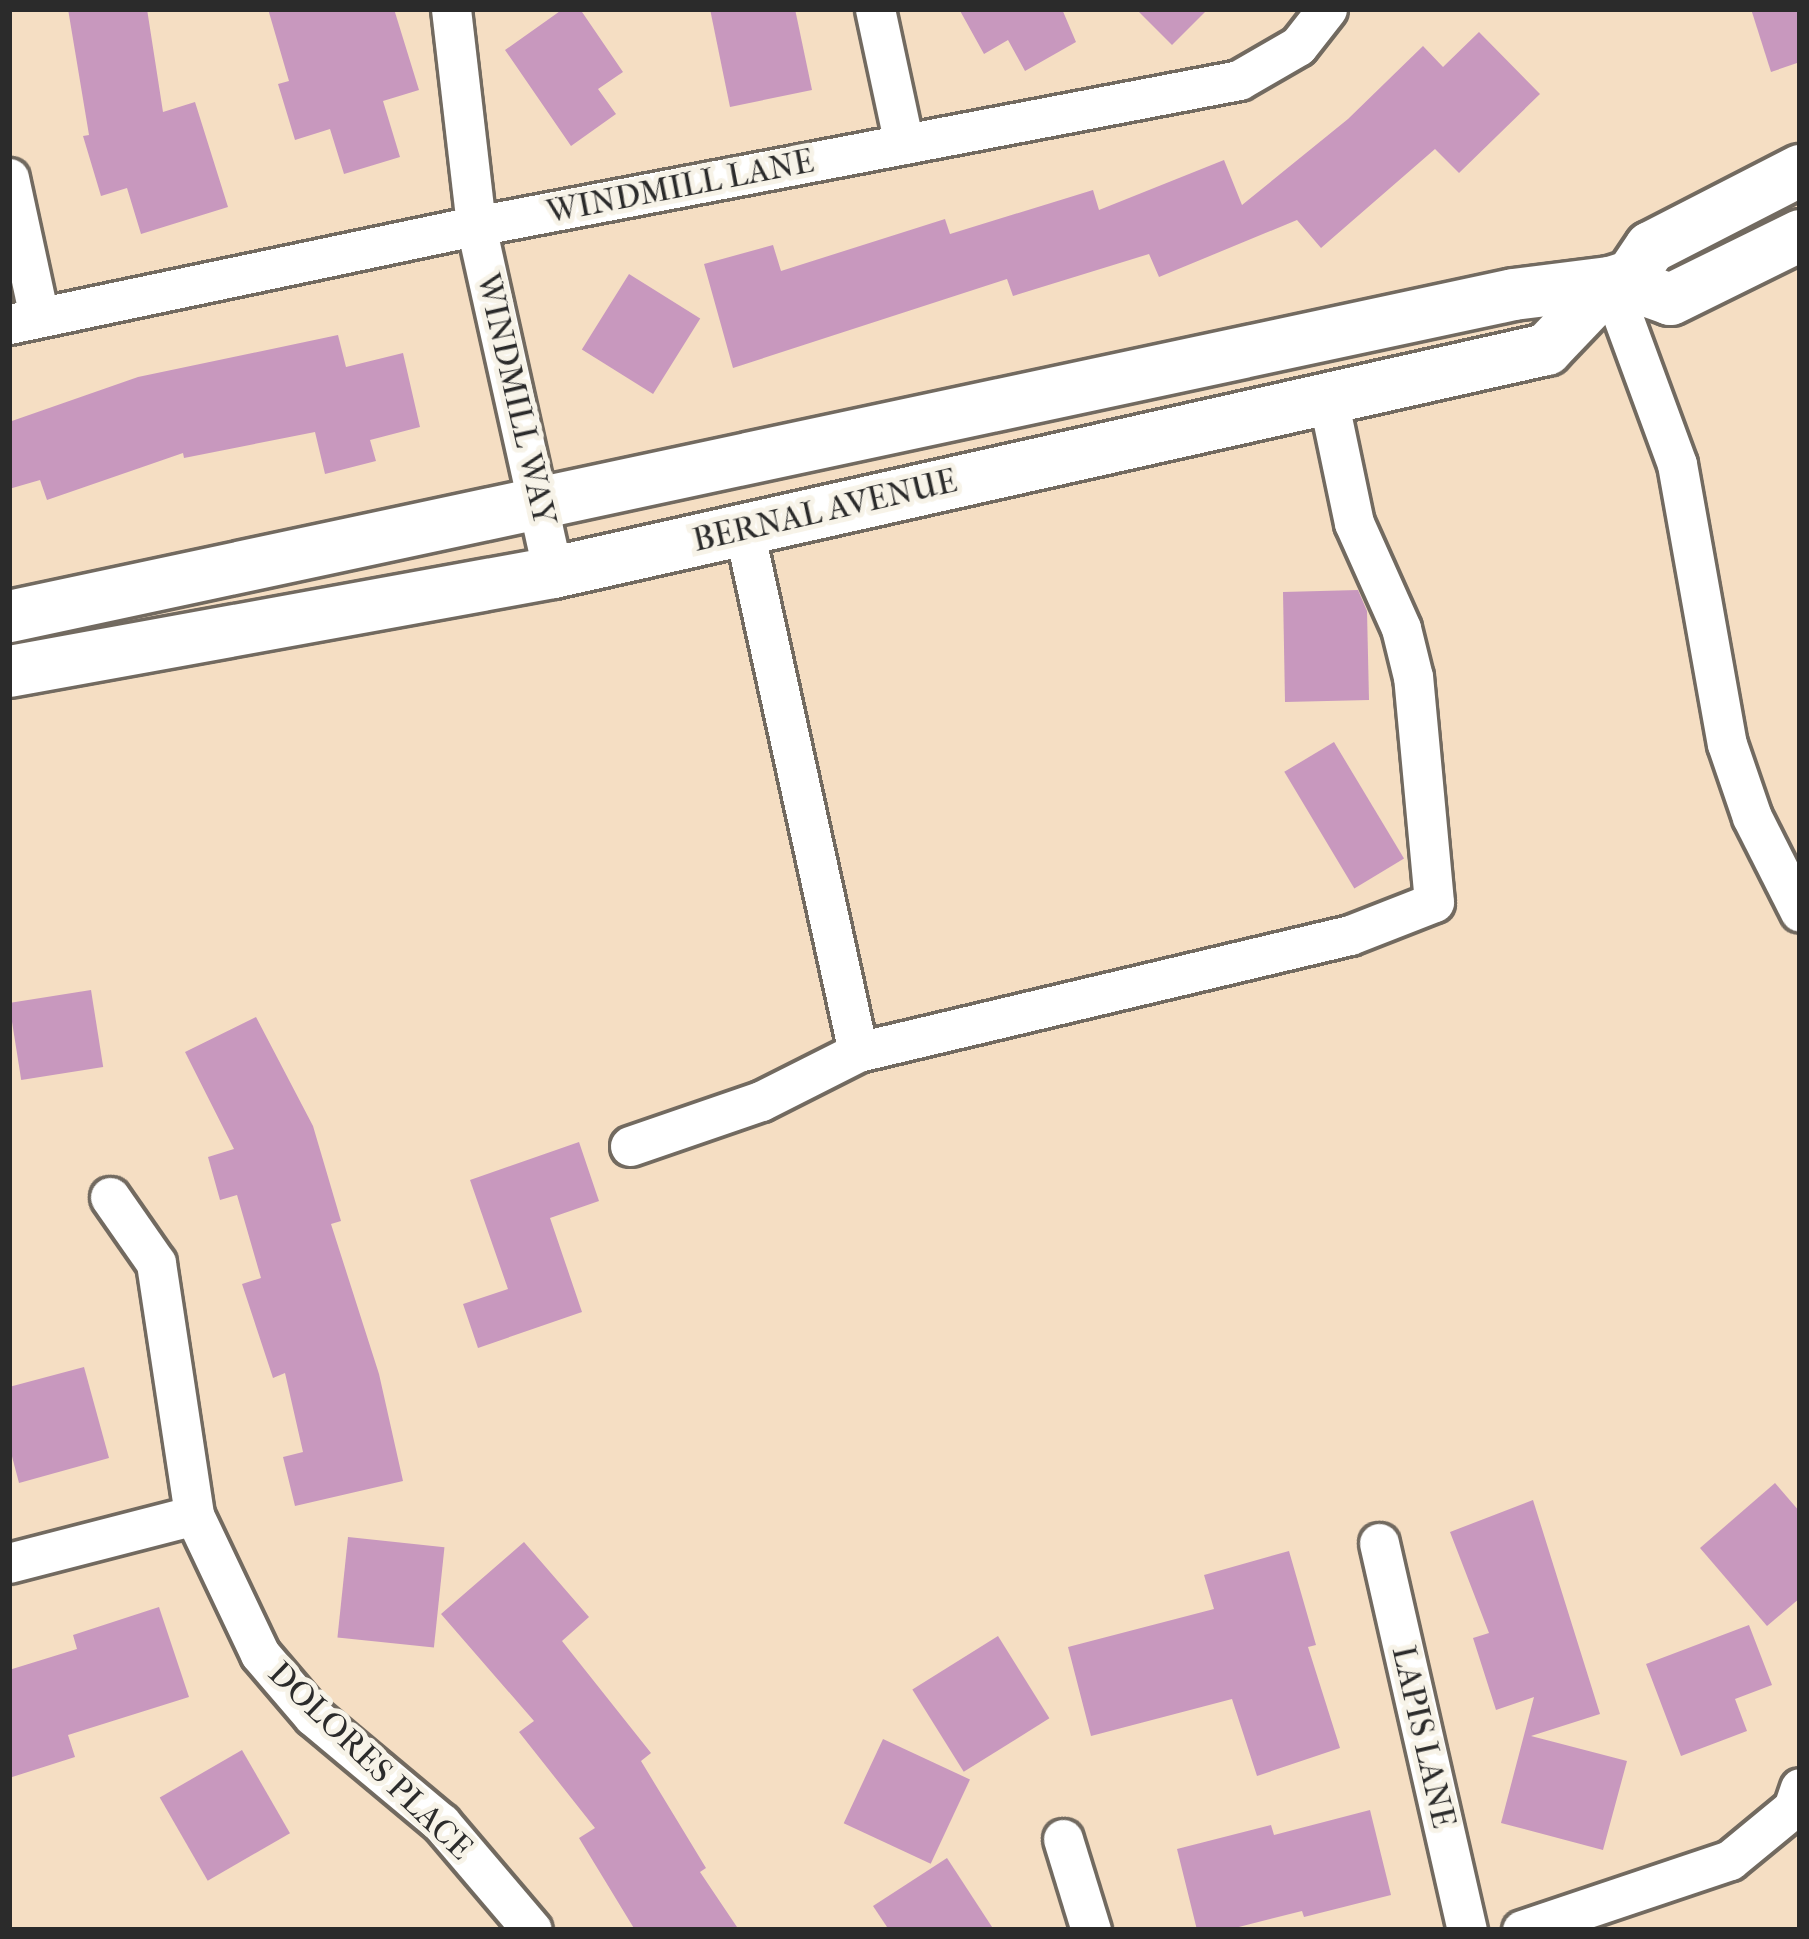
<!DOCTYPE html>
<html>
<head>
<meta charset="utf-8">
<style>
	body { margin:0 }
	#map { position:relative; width:1809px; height:1939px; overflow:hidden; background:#f5dec3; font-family:"IM FELL French Canon",serif }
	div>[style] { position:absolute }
	.building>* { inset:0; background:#c898be; transform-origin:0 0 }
	.roads { filter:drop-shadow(3px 0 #726a60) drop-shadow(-3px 0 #726a60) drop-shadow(0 3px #726a60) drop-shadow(0 -3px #726a60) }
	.minor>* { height:39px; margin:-19.5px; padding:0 19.5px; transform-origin:19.5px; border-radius:19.5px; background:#fff }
	.major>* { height:51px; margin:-25.5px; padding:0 25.5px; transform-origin:25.5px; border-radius:25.5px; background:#fff }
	span { translate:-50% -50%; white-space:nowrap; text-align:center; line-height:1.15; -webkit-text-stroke:10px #f7f3e8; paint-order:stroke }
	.street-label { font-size:33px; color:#2b2b2b }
	.frame { position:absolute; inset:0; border:12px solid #2b2b2b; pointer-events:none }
</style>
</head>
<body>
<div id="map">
	<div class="building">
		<i style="clip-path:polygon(68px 9px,147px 9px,163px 112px,195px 102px,228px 207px,141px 234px,127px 188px,101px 196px,83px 136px,89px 135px)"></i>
		<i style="clip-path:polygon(268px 9px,394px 9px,419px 90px,383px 101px,400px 157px,344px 174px,330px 129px,295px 140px,278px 84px,289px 81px)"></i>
		<i style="clip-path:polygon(563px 9px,580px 9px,623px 72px,598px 89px,616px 114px,571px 146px,505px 50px)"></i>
		<i style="clip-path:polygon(710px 9px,795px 9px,812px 90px,730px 107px)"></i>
		<i style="clip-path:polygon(959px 9px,1062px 9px,1076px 42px,1025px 71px,1008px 40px,984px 54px)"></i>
		<i style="clip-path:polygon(1136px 9px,1208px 9px,1172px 45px)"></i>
		<i style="clip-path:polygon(1751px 9px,1800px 9px,1800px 62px,1771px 72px)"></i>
		<i style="clip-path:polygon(1479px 32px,1540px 94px,1459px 173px,1435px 149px,1321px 248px,1297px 220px,1159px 277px,1149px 254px,1013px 296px,1007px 279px,733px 368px,704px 264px,773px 245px,781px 271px,945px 219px,950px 234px,1093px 190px,1099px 210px,1224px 160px,1242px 205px,1348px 119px,1423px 46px,1443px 67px)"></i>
		<i style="left:629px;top:274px;width:84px;height:89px;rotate:32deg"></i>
		<i style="clip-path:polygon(338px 335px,346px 367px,403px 353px,420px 427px,370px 440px,376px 461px,325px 474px,315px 432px,184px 458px,183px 453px,47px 500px,40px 480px,9px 489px,9px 422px,138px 377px)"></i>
		<i style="clip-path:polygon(1358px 590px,1367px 611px,1369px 700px,1285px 702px,1283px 592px)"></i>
		<i style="left:1334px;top:742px;width:136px;height:58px;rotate:59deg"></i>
		<i style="left:91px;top:990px;width:78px;height:83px;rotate:81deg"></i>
		<i style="clip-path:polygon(256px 1017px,313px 1126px,341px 1221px,331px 1224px,379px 1374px,403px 1481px,295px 1506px,283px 1457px,303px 1452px,285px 1373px,273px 1378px,242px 1284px,261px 1278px,237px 1195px,220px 1200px,208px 1157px,234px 1149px,185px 1052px)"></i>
		<i style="clip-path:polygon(579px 1142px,599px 1201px,550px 1218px,582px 1312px,478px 1348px,463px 1304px,508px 1289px,470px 1180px)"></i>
		<i style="clip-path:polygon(84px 1367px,109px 1458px,19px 1483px,9px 1445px,9px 1387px)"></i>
		<i style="clip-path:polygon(1775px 1483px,1800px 1512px,1800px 1598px,1767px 1626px,1700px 1548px)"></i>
		<i style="clip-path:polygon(1533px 1500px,1600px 1714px,1531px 1736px,1627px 1761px,1603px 1850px,1501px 1823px,1534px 1697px,1496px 1710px,1473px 1638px,1489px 1633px,1450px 1532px)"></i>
		<i style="left:348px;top:1537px;width:97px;height:101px;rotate:6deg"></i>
		<i style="clip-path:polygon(524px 1542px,589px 1617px,562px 1641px,651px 1753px,641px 1761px,706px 1868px,700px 1872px,739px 1930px,635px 1930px,579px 1838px,595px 1828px,519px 1732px,534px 1721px,441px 1614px)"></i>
		<i style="clip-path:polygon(1289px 1551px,1316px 1645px,1308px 1647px,1340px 1748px,1257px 1776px,1232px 1699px,1091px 1736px,1068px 1647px,1214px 1609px,1204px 1575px)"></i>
		<i style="clip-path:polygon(159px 1607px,189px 1697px,68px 1735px,75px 1757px,9px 1778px,9px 1670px,77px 1649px,73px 1635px)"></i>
		<i style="clip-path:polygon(1749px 1625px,1772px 1685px,1735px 1699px,1747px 1731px,1681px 1756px,1646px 1664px)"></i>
		<i style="left:998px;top:1636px;width:97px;height:101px;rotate:58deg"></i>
		<i style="left:883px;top:1739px;width:96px;height:93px;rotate:25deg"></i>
		<i style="left:242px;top:1750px;width:96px;height:95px;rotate:60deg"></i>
		<i style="clip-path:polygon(1370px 1810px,1391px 1895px,1304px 1917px,1302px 1911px,1227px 1930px,1197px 1930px,1177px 1849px,1271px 1825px,1274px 1835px)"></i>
		<i style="clip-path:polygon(947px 1858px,994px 1930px,889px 1930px,873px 1906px)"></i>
	</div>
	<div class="roads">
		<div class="minor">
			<i style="left:451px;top:9px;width:218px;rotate:83.4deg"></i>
			<i style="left:476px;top:226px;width:354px;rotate:77.5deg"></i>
			<i style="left:875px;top:9px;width:138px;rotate:77.9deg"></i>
			<i style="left:9px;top:178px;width:142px;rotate:77.8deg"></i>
			<i style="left:1610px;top:282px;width:194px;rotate:69.8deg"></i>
			<i style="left:1677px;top:464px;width:284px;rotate:79.9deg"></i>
			<i style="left:1727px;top:744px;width:77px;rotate:71.1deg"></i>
			<i style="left:1752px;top:817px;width:106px;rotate:63.2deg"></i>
			<i style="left:9px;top:324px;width:477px;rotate:-11.9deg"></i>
			<i style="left:476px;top:226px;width:777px;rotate:-10.83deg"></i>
			<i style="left:1239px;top:80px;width:68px;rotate:-30deg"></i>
			<i style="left:1298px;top:46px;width:47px;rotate:-51.9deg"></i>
			<i style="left:744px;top:530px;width:534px;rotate:77.68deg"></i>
			<i style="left:858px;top:1052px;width:506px;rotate:-13.38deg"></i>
			<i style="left:1350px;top:935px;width:90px;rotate:-21.4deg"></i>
			<i style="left:1434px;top:902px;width:226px;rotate:-95.3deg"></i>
			<i style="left:1413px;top:677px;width:50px;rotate:-103.8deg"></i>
			<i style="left:1401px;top:628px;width:115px;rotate:-114.1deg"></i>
			<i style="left:1354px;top:523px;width:127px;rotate:-101.8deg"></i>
			<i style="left:630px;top:1146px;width:139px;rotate:-19deg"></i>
			<i style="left:761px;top:1101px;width:109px;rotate:-26.8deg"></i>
			<i style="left:110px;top:1197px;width:80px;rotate:55.1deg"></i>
			<i style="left:156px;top:1263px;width:255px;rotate:81.4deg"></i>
			<i style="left:194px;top:1515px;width:154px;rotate:64.6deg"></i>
			<i style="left:260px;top:1654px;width:82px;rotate:49.5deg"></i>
			<i style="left:313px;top:1716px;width:167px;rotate:39.9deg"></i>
			<i style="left:441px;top:1823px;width:140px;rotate:49.6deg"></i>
			<i style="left:1379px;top:1543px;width:397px;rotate:77.2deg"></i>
			<i style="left:9px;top:1563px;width:191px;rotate:-14.5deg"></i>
			<i style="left:1063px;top:1839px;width:95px;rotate:72.9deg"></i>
			<i style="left:1522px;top:1930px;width:219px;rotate:-18.6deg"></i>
			<i style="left:1730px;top:1860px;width:82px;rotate:-39.5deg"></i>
			<i style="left:1793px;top:1808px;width:21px;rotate:-71deg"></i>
		</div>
		<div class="major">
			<i style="left:1631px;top:275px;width:23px;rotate:43deg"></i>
			<i style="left:1648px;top:291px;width:23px;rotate:20deg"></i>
			<i style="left:1670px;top:299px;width:145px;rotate:-26.2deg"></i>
			<i style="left:9px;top:616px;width:1538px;rotate:-12.08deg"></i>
			<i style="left:1513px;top:294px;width:98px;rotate:-7.1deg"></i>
			<i style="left:1610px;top:282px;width:22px;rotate:-18deg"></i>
			<i style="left:1631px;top:275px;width:34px;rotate:-56deg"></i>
			<i style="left:1650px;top:247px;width:169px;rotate:-27.2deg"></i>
			<i style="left:9px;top:671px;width:553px;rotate:-10.31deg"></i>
			<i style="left:553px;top:572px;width:1018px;rotate:-12.66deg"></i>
			<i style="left:1546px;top:349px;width:93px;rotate:-46.3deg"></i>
		</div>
	</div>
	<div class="street-label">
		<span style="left:680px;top:187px;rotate:-11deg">WINDMILL LANE</span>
		<span style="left:516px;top:399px;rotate:77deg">WINDMILL WAY</span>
		<span style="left:825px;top:511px;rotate:-13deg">BERNAL AVENUE</span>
		<span style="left:1423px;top:1737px;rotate:77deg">LAPIS LANE</span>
		<span style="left:370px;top:1761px;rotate:44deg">DOLORES PLACE</span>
	</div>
	<div class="frame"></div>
</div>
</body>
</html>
